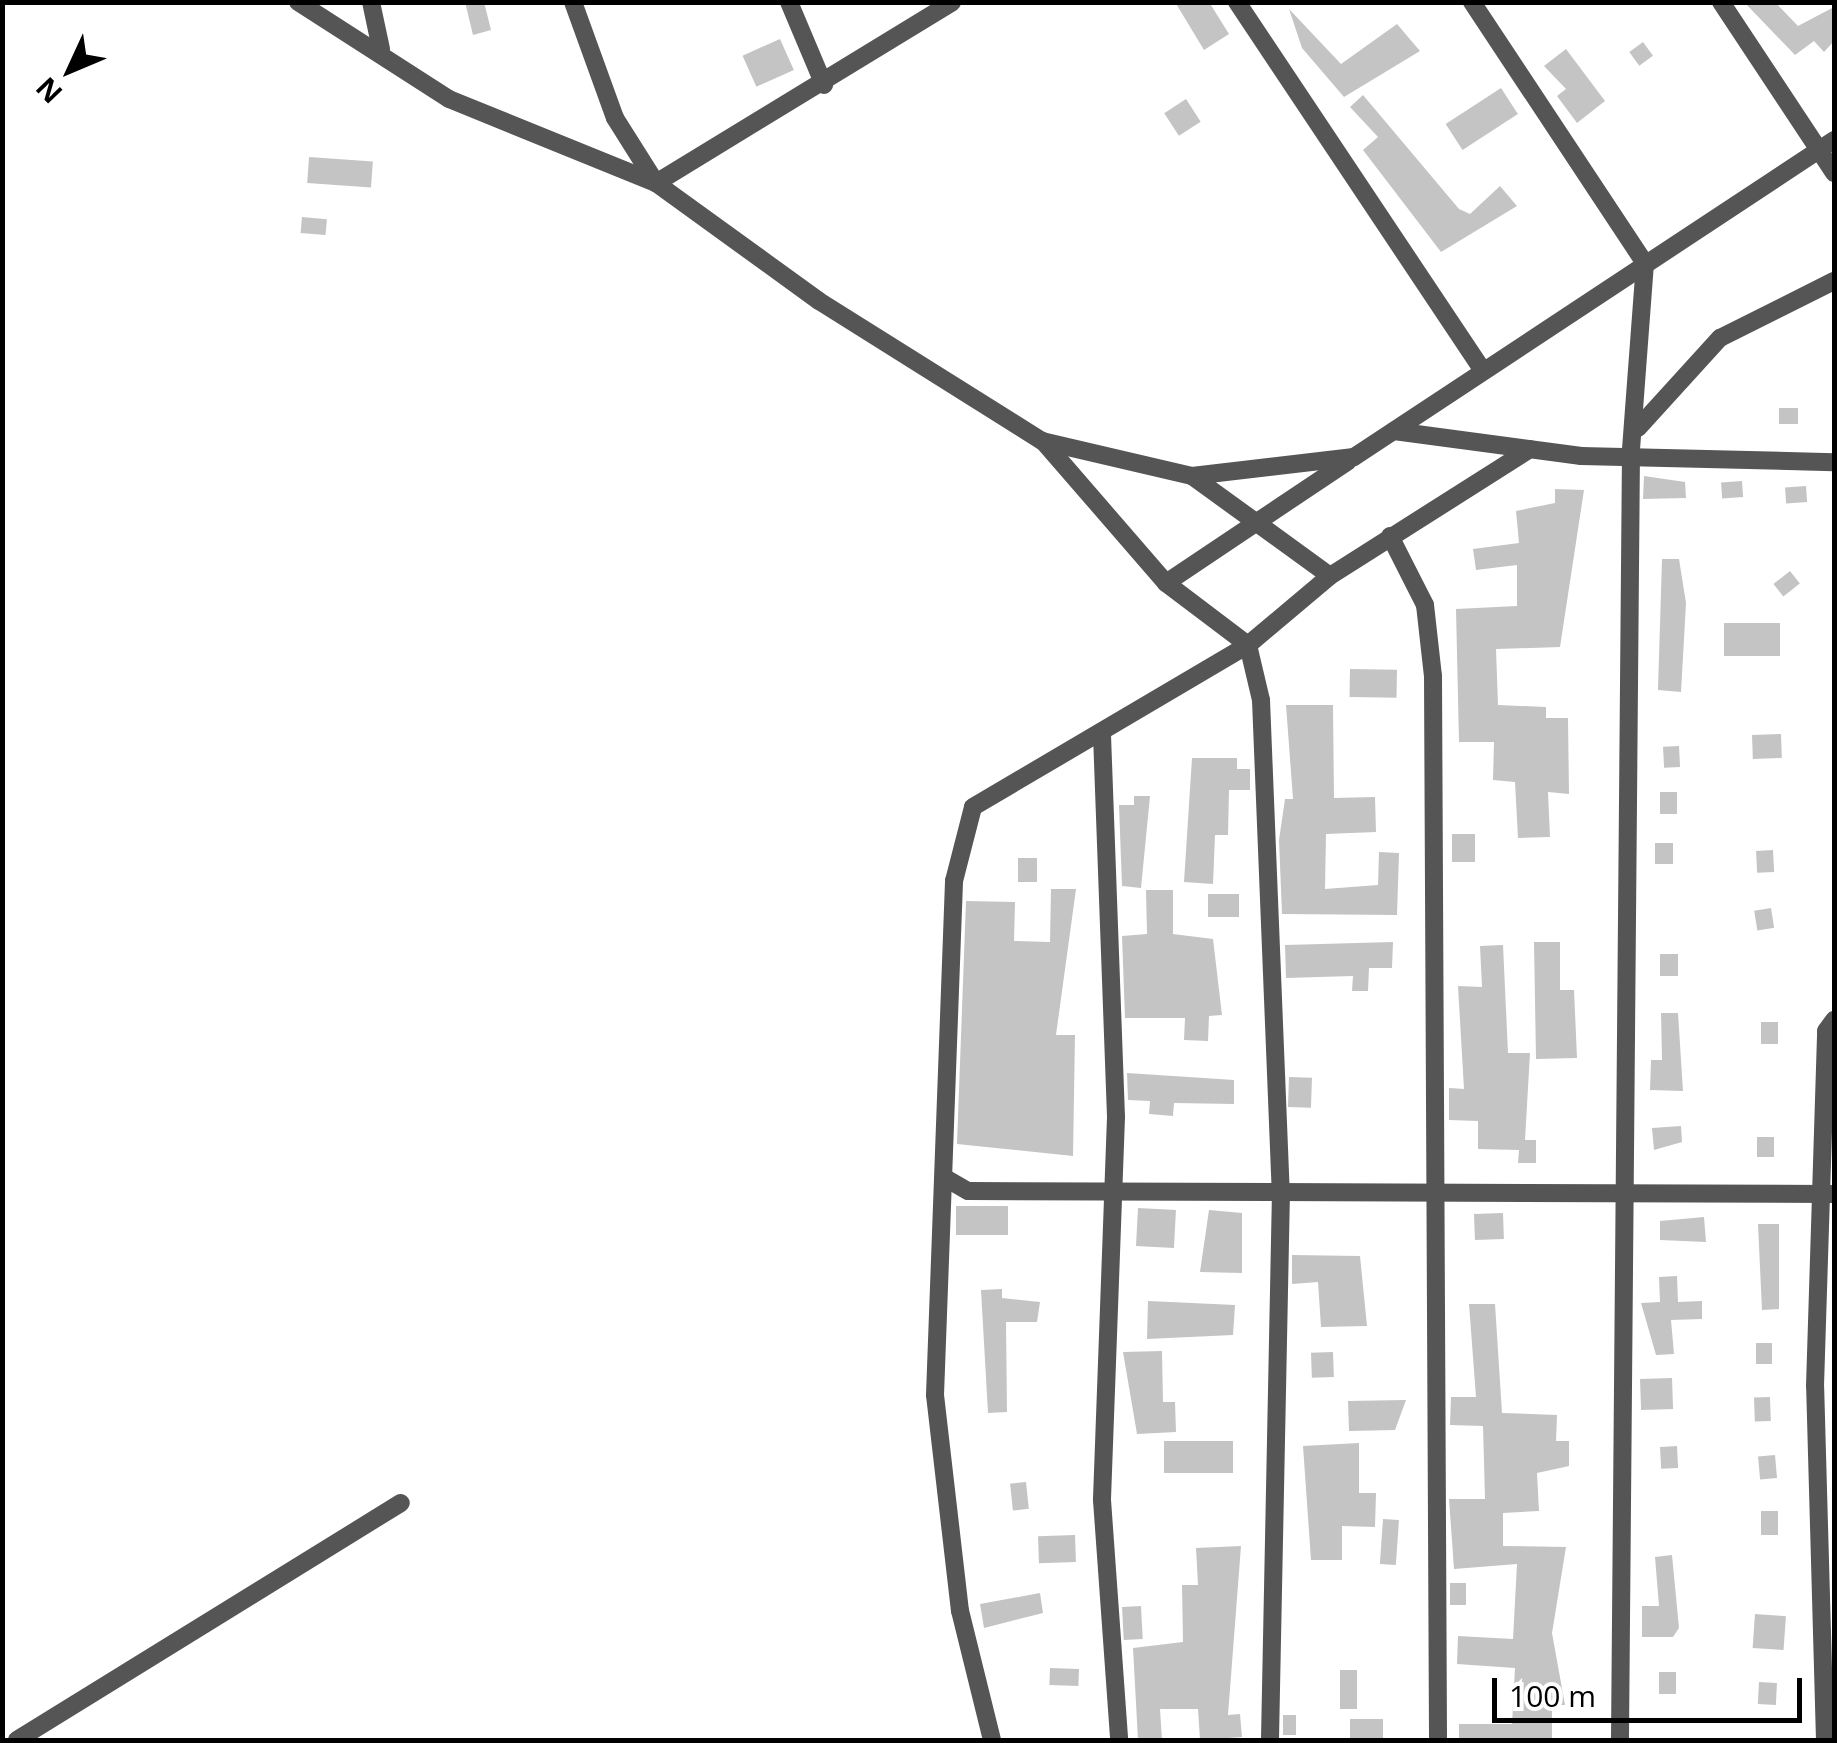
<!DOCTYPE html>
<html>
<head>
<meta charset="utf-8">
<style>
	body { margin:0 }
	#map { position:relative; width:1837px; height:1743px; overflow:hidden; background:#fff; font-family:"Open Sans",sans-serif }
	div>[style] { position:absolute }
	.building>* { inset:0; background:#c4c4c4; transform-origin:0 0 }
	.minor>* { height:18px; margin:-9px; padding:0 9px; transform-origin:9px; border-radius:9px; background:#555 }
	span { translate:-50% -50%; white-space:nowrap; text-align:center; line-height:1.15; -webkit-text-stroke:8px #fff; paint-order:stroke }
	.frame { position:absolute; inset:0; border:5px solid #000; pointer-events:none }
	.north { position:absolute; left:20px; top:20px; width:100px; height:100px; -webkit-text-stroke:8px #fff; paint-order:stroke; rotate:226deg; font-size:28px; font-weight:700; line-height:40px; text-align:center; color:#000 }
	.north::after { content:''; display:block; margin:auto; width:35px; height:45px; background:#000; clip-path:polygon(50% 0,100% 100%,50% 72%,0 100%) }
	.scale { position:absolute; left:1492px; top:1678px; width:310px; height:45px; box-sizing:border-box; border:5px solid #000; border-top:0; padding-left:12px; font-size:30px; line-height:35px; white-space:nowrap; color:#000; -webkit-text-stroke:8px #fff; paint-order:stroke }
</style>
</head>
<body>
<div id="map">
	<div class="building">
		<i style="clip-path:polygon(465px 2px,484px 2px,491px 30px,473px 35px)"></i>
		<i style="clip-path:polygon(1175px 2px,1209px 2px,1229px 34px,1204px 50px)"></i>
		<i style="clip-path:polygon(1744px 2px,1775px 2px,1798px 26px,1834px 7px,1834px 41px,1824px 52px,1814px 41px,1795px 55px)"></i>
		<i style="clip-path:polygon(1289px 9px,1341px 64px,1397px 24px,1420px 51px,1344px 97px,1302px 48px)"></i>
		<i style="left:780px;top:39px;width:34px;height:41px;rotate:66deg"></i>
		<i style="left:1643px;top:42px;width:17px;height:17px;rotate:54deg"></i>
		<i style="clip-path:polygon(1566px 49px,1605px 101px,1577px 123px,1557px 96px,1566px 89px,1544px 66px)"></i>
		<i style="left:1501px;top:88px;width:31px;height:66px;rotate:57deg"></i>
		<i style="clip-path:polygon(1363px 95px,1459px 209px,1470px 214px,1500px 186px,1517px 206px,1441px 252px,1363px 150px,1378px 137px,1350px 107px)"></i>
		<i style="left:1186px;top:99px;width:27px;height:26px;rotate:57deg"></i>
		<i style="left:309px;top:157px;width:64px;height:26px;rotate:4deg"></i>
		<i style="left:302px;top:217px;width:25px;height:16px;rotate:5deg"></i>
		<i style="left:1779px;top:408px;width:19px;height:16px"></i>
		<i style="clip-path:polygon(1644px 476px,1685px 482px,1686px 498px,1643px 499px)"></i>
		<i style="left:1742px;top:481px;width:16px;height:21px;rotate:86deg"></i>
		<i style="left:1806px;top:486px;width:16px;height:21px;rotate:86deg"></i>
		<i style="clip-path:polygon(1555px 489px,1584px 490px,1560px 647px,1496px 649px,1498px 705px,1546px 707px,1546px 718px,1568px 718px,1569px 794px,1548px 792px,1550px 837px,1518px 838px,1515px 782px,1493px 780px,1494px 742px,1459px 742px,1456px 609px,1517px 606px,1517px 565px,1476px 570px,1473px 549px,1519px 543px,1516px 511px,1555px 503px)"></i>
		<i style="clip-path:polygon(1662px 559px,1679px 559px,1686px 603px,1681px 692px,1658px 690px)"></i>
		<i style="left:1790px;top:571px;width:16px;height:21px;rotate:52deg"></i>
		<i style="left:1780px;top:623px;width:33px;height:56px;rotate:90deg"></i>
		<i style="left:1350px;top:669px;width:47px;height:28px;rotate:1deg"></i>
		<i style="clip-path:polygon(1286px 705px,1333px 705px,1334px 798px,1375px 797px,1376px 832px,1326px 834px,1325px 889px,1378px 885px,1379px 852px,1399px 853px,1397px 915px,1282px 914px,1279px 840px,1285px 799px,1293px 799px)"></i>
		<i style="left:1781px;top:734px;width:24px;height:29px;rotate:88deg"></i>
		<i style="left:1679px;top:746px;width:21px;height:16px;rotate:87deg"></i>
		<i style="clip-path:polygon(1192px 758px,1237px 758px,1237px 769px,1250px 769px,1250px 790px,1229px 790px,1228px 835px,1215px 835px,1213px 884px,1184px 882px)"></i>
		<i style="left:1677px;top:792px;width:22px;height:17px;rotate:90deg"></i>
		<i style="clip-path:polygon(1134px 796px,1150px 796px,1141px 888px,1122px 886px,1119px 805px,1134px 805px)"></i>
		<i style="left:1452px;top:834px;width:23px;height:28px"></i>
		<i style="left:1655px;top:843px;width:18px;height:21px"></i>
		<i style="left:1773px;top:850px;width:22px;height:17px;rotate:87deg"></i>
		<i style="left:1018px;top:858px;width:19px;height:24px"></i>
		<i style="clip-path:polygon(1051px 889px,1076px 889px,1056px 1035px,1075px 1035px,1073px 1156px,957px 1144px,966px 901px,1015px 902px,1014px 941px,1050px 942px)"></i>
		<i style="clip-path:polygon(1146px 890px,1173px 890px,1173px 934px,1213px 939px,1222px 1015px,1209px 1016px,1208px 1041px,1184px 1040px,1185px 1018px,1125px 1018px,1122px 936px,1147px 934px)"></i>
		<i style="left:1208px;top:894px;width:31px;height:23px"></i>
		<i style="left:1771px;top:908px;width:20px;height:17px;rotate:81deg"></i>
		<i style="clip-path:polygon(1393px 942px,1392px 968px,1369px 968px,1368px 991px,1352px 991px,1353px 976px,1286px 978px,1285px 945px)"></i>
		<i style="clip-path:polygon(1534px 942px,1560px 942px,1560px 990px,1574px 990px,1577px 1058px,1536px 1059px)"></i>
		<i style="clip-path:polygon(1503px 945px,1508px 1053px,1530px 1053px,1525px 1140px,1536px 1140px,1536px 1163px,1518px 1163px,1519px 1150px,1478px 1149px,1478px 1121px,1449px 1120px,1449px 1088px,1464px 1089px,1458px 986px,1482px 987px,1480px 946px)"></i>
		<i style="left:1678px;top:954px;width:22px;height:18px;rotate:90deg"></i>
		<i style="clip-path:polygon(1661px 1013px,1678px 1013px,1683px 1091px,1650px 1090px,1651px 1060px,1662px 1060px)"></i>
		<i style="left:1778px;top:1022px;width:22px;height:17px;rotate:90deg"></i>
		<i style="clip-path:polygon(1127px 1073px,1234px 1080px,1234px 1104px,1174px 1103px,1173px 1116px,1149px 1114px,1150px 1101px,1128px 1100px)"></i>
		<i style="left:1289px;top:1077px;width:23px;height:30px;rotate:2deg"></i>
		<i style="clip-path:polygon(1681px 1126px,1682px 1142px,1654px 1150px,1652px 1128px)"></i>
		<i style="left:1757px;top:1137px;width:17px;height:20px"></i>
		<i style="left:956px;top:1206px;width:52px;height:29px"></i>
		<i style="left:1138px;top:1208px;width:38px;height:38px;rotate:3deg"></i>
		<i style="clip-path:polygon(1209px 1210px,1242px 1213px,1242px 1273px,1200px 1272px)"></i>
		<i style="left:1503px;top:1213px;width:26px;height:29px;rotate:88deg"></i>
		<i style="clip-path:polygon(1704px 1217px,1706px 1242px,1660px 1240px,1660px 1221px)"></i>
		<i style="clip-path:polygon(1758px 1224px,1779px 1224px,1779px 1309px,1762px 1310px)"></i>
		<i style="clip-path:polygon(1292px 1255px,1360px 1256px,1367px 1326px,1321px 1327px,1318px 1282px,1292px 1284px)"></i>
		<i style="clip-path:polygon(1677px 1276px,1678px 1302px,1702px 1301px,1702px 1319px,1671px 1320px,1674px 1354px,1656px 1355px,1641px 1303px,1660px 1302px,1659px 1277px)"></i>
		<i style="clip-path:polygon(1002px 1289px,1002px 1298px,1040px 1302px,1037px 1322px,1006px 1322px,1007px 1412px,988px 1413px,981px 1290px)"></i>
		<i style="clip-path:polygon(1148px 1301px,1235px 1305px,1233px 1335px,1147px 1339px)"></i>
		<i style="clip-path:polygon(1469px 1304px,1495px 1304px,1502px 1413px,1557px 1415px,1556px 1441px,1569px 1441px,1569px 1466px,1537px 1473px,1539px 1511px,1503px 1513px,1503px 1546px,1566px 1547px,1552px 1633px,1565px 1705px,1552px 1705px,1552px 1740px,1459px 1740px,1459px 1724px,1512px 1724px,1515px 1668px,1457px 1664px,1458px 1636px,1513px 1639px,1517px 1564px,1454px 1569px,1449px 1499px,1485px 1499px,1483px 1426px,1450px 1425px,1451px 1397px,1476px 1397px)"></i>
		<i style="left:1756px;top:1343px;width:16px;height:21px"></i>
		<i style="clip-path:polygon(1162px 1351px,1163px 1402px,1175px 1402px,1176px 1432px,1137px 1434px,1123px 1352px)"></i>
		<i style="left:1333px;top:1352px;width:25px;height:22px;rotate:88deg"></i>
		<i style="left:1672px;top:1378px;width:31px;height:32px;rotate:88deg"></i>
		<i style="left:1770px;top:1397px;width:24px;height:16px;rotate:88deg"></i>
		<i style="clip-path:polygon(1406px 1400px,1395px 1430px,1349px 1431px,1348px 1401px)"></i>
		<i style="left:1233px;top:1441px;width:32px;height:69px;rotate:90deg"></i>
		<i style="clip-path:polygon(1359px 1443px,1359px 1493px,1376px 1493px,1375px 1527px,1342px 1526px,1342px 1560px,1311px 1560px,1303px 1446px)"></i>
		<i style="left:1677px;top:1446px;width:22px;height:17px;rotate:87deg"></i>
		<i style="left:1775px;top:1455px;width:23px;height:17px;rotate:85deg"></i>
		<i style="left:1026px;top:1482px;width:27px;height:16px;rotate:84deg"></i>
		<i style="left:1761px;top:1511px;width:17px;height:24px"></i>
		<i style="left:1383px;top:1519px;width:16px;height:45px;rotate:4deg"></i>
		<i style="left:1075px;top:1535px;width:27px;height:37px;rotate:88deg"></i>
		<i style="clip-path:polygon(1241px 1546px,1228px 1715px,1240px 1714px,1242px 1737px,1200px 1740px,1198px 1709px,1160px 1709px,1162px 1740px,1138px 1740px,1133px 1648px,1183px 1642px,1182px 1585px,1198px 1585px,1196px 1548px)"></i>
		<i style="clip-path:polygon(1672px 1555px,1679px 1628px,1673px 1637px,1642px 1637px,1642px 1606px,1659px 1606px,1655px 1557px)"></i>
		<i style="left:1450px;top:1583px;width:16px;height:22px"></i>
		<i style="clip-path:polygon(1040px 1593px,1043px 1613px,984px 1628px,980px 1604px)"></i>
		<i style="left:1141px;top:1606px;width:33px;height:19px;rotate:87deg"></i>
		<i style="left:1755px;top:1614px;width:31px;height:34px;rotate:4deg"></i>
		<i style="left:1050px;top:1668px;width:29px;height:17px;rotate:2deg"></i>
		<i style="left:1340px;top:1670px;width:17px;height:39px"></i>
		<i style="left:1659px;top:1672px;width:17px;height:22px"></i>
		<i style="left:1759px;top:1682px;width:18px;height:22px;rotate:3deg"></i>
		<i style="left:1283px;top:1715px;width:13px;height:20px"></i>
		<i style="left:1350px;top:1719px;width:33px;height:21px"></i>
	</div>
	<div class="minor">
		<i style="left:298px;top:2px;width:179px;rotate:32.7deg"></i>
		<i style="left:449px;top:99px;width:223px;rotate:22.1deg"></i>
		<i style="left:656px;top:183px;width:201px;rotate:35.9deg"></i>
		<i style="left:819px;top:301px;width:263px;rotate:32.1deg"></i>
		<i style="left:1042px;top:441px;width:154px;rotate:13.1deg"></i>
		<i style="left:1192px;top:476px;width:163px;rotate:-6.7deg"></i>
		<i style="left:1354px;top:457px;width:575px;rotate:-33.44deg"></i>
		<i style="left:371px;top:2px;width:48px;rotate:78deg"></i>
		<i style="left:573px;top:2px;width:123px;rotate:70.1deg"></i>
		<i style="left:615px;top:118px;width:77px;rotate:57.8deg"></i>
		<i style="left:656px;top:183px;width:347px;rotate:-31.4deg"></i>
		<i style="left:789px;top:2px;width:90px;rotate:67.1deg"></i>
		<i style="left:1237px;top:2px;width:440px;rotate:56.3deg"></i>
		<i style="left:1472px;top:2px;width:313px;rotate:56.5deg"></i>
		<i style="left:1645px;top:263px;width:189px;rotate:94.3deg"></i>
		<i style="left:1631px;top:451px;width:1289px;rotate:90.49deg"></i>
		<i style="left:1721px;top:2px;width:205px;rotate:56.5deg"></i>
		<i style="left:1638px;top:428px;width:122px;rotate:-47.7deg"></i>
		<i style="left:1720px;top:338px;width:127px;rotate:-26.6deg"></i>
		<i style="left:1394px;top:431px;width:189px;rotate:7.6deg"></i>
		<i style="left:1581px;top:456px;width:253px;rotate:1.4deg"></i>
		<i style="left:1043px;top:441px;width:188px;rotate:49.1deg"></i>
		<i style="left:1166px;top:583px;width:103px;rotate:37.1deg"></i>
		<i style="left:1248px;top:645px;width:57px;rotate:76.7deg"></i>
		<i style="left:1261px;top:700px;width:491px;rotate:87.7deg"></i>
		<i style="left:1281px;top:1191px;width:549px;rotate:91.15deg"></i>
		<i style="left:1192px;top:476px;width:170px;rotate:35.9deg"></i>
		<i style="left:1390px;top:536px;width:77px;rotate:63.1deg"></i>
		<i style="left:1425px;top:605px;width:71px;rotate:83.6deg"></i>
		<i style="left:1433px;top:676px;width:1064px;rotate:89.73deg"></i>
		<i style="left:1166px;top:583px;width:219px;rotate:-33.8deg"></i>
		<i style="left:1102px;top:735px;width:382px;rotate:87.9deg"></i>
		<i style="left:1116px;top:1117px;width:383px;rotate:92.1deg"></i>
		<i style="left:1102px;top:1500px;width:241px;rotate:85.9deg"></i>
		<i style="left:947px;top:1179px;width:24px;rotate:30deg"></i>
		<i style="left:968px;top:1191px;width:866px;rotate:0.2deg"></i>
		<i style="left:17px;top:1740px;width:451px;rotate:-31.7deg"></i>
		<i style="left:992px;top:1740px;width:133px;rotate:-103.9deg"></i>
		<i style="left:960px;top:1611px;width:217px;rotate:-96.6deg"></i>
		<i style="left:935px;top:1395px;width:514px;rotate:-87.88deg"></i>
		<i style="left:954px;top:881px;width:76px;rotate:-75.6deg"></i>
		<i style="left:973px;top:807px;width:319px;rotate:-30.5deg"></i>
		<i style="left:1248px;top:645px;width:107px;rotate:-40.1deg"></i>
		<i style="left:1330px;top:576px;width:237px;rotate:-32.4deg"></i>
		<i style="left:1825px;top:1740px;width:354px;rotate:-91.6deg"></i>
		<i style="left:1815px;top:1386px;width:355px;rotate:-88.2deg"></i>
		<i style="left:1826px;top:1031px;width:14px;rotate:-54deg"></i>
	</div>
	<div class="frame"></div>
	<div class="north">N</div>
	<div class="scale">100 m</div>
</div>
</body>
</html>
